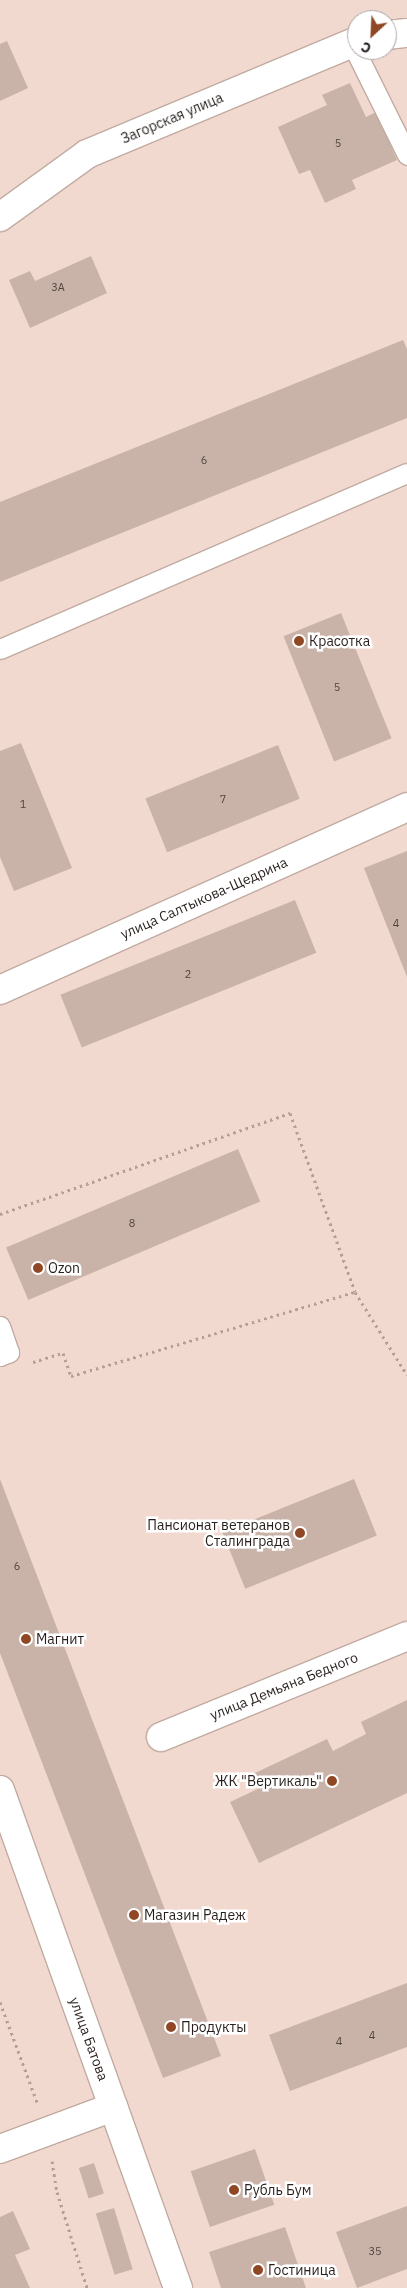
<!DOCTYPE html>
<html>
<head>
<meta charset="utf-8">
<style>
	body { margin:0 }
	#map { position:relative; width:407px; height:2288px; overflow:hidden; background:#f1d9cf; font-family:"IBM Plex Sans",sans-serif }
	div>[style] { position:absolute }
	.building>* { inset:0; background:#c9b3a9; transform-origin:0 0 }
	.path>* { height:3px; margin-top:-1.5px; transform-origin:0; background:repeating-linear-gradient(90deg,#b39f97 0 2.5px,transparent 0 6.5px) }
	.roads { filter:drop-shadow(1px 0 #c1aba1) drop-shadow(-1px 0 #c1aba1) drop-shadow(0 1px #c1aba1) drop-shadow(0 -1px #c1aba1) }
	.service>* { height:19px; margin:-9.5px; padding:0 9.5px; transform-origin:9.5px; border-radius:9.5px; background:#fff }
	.minor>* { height:28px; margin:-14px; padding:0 14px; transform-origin:14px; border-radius:14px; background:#fff }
	.dots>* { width:14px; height:14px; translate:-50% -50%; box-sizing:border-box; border:2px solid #fff; border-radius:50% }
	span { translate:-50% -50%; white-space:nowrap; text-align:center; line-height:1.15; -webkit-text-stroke:5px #fff; paint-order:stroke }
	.number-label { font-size:11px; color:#50443f }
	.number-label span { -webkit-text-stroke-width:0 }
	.street-label { font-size:14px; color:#281f1c }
	.poi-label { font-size:14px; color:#281f1c }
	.left { translate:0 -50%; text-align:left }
	.right { translate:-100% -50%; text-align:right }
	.north { position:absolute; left:347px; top:10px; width:50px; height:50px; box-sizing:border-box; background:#fff; border:1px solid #a9a5a4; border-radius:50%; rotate:205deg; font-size:14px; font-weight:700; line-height:20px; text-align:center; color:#281f1c }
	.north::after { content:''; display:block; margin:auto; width:18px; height:22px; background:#8f4823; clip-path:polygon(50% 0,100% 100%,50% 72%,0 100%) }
</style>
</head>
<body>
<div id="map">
	<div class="building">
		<i style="clip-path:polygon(7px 41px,28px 88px,0 101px,0 44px)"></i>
		<i style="clip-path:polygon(350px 83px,366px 117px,376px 112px,397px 160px,352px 180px,356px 189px,325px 203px,310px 170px,299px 174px,278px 127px,327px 105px,322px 95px)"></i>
		<i style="clip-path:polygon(91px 256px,107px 293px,30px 328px,9px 280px,30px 271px,35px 281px)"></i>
		<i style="clip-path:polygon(403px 340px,407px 349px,407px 418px,0 582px,0 502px)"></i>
		<i style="left:341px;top:613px;width:135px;height:62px;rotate:68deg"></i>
		<i style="clip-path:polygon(21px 743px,72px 868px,14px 891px,0 857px,0 751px)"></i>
		<i style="left:278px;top:745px;width:58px;height:143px;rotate:68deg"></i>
		<i style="clip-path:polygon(407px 851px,407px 977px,364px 868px)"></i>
		<i style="left:295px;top:900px;width:57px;height:253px;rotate:68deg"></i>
		<i style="left:238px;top:1149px;width:57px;height:252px;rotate:67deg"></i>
		<i style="clip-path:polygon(0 1479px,221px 2056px,163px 2078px,0 1653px)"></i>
		<i style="left:354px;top:1479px;width:61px;height:142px;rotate:68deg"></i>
		<i style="clip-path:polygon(407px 1700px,407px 1793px,259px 1863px,230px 1802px,260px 1788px,253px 1774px,327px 1739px,333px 1751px,366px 1734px,361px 1722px)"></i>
		<i style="clip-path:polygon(407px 1983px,407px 2047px,290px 2091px,269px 2035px)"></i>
		<i style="left:255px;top:2149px;width:59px;height:68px;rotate:71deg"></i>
		<i style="left:94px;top:2163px;width:32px;height:16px;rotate:72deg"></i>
		<i style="clip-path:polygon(407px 2206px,407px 2269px,357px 2288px,336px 2232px)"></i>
		<i style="left:114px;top:2208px;width:64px;height:19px;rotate:73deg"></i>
		<i style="clip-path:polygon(13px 2211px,30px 2249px,15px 2255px,30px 2288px,0 2288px,0 2217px)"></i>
		<i style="clip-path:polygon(285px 2227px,306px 2288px,221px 2288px,209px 2252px)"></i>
	</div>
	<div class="path">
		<i style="left:0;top:1214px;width:307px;rotate:-19.2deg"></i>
		<i style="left:290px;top:1113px;width:190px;rotate:70deg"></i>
		<i style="left:355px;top:1292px;width:98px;rotate:57.9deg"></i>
		<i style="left:33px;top:1362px;width:31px;rotate:-17deg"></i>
		<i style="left:63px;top:1353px;width:24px;rotate:71deg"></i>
		<i style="left:71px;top:1376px;width:296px;rotate:-16.5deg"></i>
		<i style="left:0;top:2002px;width:107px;rotate:69.7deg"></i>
		<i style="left:52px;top:2161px;width:31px;rotate:81deg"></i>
		<i style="left:57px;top:2192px;width:101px;rotate:72.6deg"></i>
	</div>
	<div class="roads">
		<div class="service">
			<i style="left:351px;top:42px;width:126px;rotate:63.6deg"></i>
			<i style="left:0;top:649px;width:443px;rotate:-23.4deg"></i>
			<i style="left:0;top:1326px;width:28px;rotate:71deg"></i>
			<i style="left:9px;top:1352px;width:10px;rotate:156deg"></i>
		</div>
		<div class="minor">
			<i style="left:387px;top:35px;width:20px;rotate:-6deg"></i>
			<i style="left:0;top:217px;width:107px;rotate:-35.9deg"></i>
			<i style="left:87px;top:154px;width:293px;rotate:-22.7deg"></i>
			<i style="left:0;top:990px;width:446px;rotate:-24.2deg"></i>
			<i style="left:161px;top:1737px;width:266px;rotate:-22.3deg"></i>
			<i style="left:0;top:1790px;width:529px;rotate:70.33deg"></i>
			<i style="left:0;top:2149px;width:121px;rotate:-20.4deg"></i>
		</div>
	</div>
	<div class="dots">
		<i style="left:299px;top:641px;background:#8f4823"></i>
		<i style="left:38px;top:1268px;background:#8f4823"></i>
		<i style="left:300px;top:1533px;background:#8f4823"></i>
		<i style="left:26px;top:1639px;background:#8f4823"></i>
		<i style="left:332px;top:1781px;background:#8f4823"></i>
		<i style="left:134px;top:1915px;background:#8f4823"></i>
		<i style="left:171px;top:2027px;background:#8f4823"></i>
		<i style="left:234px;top:2190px;background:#8f4823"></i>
		<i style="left:258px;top:2270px;background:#8f4823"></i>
	</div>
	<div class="number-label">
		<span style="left:338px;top:143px">5</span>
		<span style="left:58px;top:287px">3А</span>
		<span style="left:204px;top:460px">6</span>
		<span style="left:337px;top:687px">5</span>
		<span style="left:223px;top:799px">7</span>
		<span style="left:23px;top:804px">1</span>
		<span style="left:396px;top:923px">4</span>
		<span style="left:188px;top:974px">2</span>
		<span style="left:132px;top:1223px">8</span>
		<span style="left:17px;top:1566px">6</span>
		<span style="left:372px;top:2035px">4</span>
		<span style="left:339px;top:2041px">4</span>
		<span style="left:375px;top:2251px">35</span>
	</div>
	<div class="street-label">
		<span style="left:172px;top:118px;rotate:-23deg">Загорская улица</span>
		<span style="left:204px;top:898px;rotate:-24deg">улица Салтыкова-Щедрина</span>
		<span style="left:284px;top:1686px;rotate:-22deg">улица Демьяна Бедного</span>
		<span style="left:89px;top:2039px;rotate:70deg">улица Батова</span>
	</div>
	<div class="poi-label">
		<span class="left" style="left:309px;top:641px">Красотка</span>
		<span class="left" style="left:48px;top:1268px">Ozon</span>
		<span class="right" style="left:290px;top:1533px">Пансионат ветеранов<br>Сталинграда</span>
		<span class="left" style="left:36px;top:1639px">Магнит</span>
		<span class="right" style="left:322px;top:1781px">ЖК "Вертикаль"</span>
		<span class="left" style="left:144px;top:1915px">Магазин Радеж</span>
		<span class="left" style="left:181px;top:2027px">Продукты</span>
		<span class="left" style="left:244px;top:2190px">Рубль Бум</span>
		<span class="left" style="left:268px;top:2270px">Гостиница</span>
	</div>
	<div class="north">С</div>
</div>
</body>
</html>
